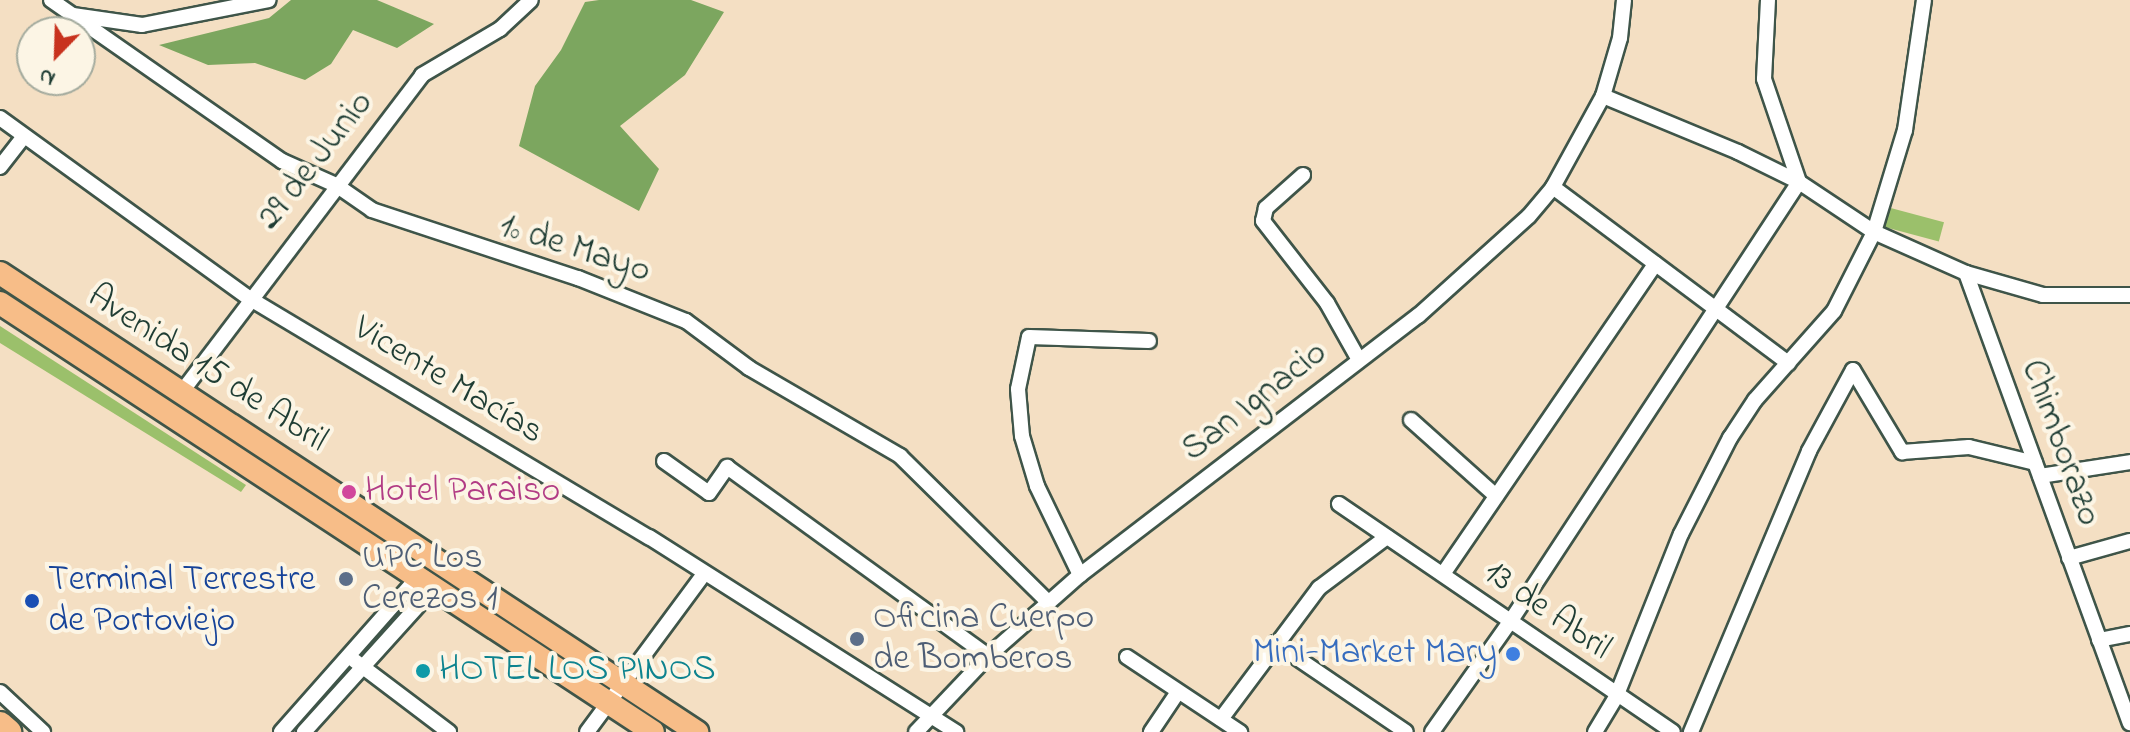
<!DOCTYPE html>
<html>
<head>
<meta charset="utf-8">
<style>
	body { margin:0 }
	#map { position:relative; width:2130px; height:732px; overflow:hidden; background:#f4dfc3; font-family:"Indie Flower",sans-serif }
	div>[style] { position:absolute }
	.green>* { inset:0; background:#9bc06b; transform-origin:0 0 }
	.forest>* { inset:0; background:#7ca65f }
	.roads { filter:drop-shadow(2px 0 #3f5549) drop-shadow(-2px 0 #3f5549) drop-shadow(0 2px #3f5549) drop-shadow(0 -2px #3f5549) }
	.street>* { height:14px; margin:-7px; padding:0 7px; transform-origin:7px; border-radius:7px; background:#fff }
	.primary>* { height:22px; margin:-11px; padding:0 11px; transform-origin:11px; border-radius:11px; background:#f7bd88 }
	.highway>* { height:26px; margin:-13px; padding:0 13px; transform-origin:13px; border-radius:13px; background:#f7bd88 }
	.dots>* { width:22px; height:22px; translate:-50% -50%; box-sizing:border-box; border:4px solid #fcf5e5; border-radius:50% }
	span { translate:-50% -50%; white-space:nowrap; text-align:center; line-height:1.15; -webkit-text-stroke:8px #fcf5e5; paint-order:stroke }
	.street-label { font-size:36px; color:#1f3d34 }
	.hotel-label { font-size:36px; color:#b23c85 }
	.left { translate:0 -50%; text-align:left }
	.service-label { font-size:36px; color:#4e5e75 }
	.transit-label { font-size:36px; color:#164399 }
	.shop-label { font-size:36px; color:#366cbe }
	.right { translate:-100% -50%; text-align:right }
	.culture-label { font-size:36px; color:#0d838f }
	.north { position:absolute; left:16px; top:16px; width:80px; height:80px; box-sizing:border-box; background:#fcf5e5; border:2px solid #a4ab9e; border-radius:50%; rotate:203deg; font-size:22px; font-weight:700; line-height:32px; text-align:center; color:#1f3d34 }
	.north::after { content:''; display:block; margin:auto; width:28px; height:36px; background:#c8321e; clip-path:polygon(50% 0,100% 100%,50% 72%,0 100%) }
</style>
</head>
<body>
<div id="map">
	<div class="green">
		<i style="left:1887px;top:207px;width:59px;height:20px;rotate:15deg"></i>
		<i style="clip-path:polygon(0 326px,246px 485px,241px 492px,0 343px)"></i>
	</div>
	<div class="forest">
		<i style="clip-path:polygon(291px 0,377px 0,434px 24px,397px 48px,353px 30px,331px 64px,305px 80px,255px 63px,208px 65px,159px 45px,269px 18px)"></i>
		<i style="clip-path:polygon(599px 0,691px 0,724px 12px,685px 75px,620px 126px,659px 169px,639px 211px,519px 146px,535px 86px,561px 50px,585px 2px)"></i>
	</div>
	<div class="roads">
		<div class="street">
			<i style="left:51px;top:0;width:282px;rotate:34.9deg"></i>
			<i style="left:282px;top:161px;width:59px;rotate:24deg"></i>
			<i style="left:336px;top:185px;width:44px;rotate:34.8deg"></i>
			<i style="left:372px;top:210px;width:217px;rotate:18.3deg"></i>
			<i style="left:578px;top:278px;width:116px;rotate:21.7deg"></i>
			<i style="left:686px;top:321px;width:79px;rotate:36.7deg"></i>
			<i style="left:749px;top:368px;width:175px;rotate:30.2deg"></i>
			<i style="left:900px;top:456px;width:208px;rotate:44.6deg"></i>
			<i style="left:1768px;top:0;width:79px;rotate:92.9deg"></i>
			<i style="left:1764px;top:79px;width:109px;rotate:71.2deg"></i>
			<i style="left:73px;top:15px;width:70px;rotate:8.2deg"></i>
			<i style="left:142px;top:25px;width:129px;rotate:-11.1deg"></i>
			<i style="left:1603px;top:96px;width:146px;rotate:22.5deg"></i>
			<i style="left:1738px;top:152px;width:68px;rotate:26.2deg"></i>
			<i style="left:1799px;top:182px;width:90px;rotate:33.7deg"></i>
			<i style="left:1874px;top:232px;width:101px;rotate:24deg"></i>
			<i style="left:1966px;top:273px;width:80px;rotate:15.9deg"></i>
			<i style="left:2043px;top:295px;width:87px"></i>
			<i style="left:0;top:118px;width:307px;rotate:35.9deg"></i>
			<i style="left:249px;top:298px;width:466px;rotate:30.9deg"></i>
			<i style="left:649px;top:537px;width:364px;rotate:32.4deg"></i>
			<i style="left:0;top:167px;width:39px;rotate:-52deg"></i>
			<i style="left:1303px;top:175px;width:50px;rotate:138.3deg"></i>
			<i style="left:1266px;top:208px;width:13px;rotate:103deg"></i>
			<i style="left:1263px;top:221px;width:104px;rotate:52deg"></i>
			<i style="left:1327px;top:303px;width:65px;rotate:60.7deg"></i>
			<i style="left:1553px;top:187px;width:294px;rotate:36.8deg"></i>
			<i style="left:1966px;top:273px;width:479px;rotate:70deg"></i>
			<i style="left:181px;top:393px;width:399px;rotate:-52.8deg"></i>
			<i style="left:422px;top:75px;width:91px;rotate:-30.5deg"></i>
			<i style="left:500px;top:29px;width:42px;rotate:-43.1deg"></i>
			<i style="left:1411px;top:420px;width:114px;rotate:41.8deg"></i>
			<i style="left:664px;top:461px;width:55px;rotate:35.4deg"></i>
			<i style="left:709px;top:493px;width:32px;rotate:-55deg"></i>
			<i style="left:727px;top:467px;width:322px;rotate:35.9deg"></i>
			<i style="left:2040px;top:476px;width:91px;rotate:-8.8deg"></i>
			<i style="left:1339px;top:504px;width:404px;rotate:34.3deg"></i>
			<i style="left:2069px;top:558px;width:63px;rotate:-15.6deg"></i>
			<i style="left:1443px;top:574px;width:376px;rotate:-55.6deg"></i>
			<i style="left:1080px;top:575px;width:99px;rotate:-115.8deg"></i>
			<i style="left:1037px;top:486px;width:52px;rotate:-106.7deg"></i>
			<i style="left:1022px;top:436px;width:47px;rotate:-94.9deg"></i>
			<i style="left:1018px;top:389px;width:53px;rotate:-78.1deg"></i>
			<i style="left:1029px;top:337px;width:120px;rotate:1.9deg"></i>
			<i style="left:2099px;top:640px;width:32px;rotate:-11deg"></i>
			<i style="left:1275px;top:643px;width:158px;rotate:34.2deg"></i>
			<i style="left:1127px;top:657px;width:136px;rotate:33.6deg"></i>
			<i style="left:355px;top:661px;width:118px;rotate:37.1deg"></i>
			<i style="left:0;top:692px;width:59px;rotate:42.9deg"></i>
			<i style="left:1221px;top:719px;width:164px;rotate:-53.2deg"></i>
			<i style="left:1319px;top:588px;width:85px;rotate:-36.9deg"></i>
			<i style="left:281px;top:732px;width:207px;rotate:-48.5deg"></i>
			<i style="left:304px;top:732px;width:194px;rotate:-47.9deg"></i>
			<i style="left:587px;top:732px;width:197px;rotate:-53.5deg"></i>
			<i style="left:916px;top:732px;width:105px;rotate:-46.5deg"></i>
			<i style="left:988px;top:656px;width:123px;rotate:-41.4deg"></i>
			<i style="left:1080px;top:575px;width:426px;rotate:-37.5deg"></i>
			<i style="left:1418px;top:316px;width:149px;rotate:-42deg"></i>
			<i style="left:1529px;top:216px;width:38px;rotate:-50deg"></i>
			<i style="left:1553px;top:187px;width:104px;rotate:-61.2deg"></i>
			<i style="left:1603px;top:96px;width:60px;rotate:-73.7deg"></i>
			<i style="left:1620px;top:38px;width:38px;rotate:-84deg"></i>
			<i style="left:1151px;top:732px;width:48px;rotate:-56deg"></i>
			<i style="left:1432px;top:732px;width:135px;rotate:-54.7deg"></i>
			<i style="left:1510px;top:622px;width:526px;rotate:-56.7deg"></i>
			<i style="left:1595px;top:732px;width:41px;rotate:-59deg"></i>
			<i style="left:1616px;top:697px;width:175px;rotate:-68.3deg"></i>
			<i style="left:1681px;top:534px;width:108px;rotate:-63deg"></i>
			<i style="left:1730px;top:438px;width:45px;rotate:-56.7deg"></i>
			<i style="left:1755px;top:400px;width:119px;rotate:-48.4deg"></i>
			<i style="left:1834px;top:311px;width:89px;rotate:-63.1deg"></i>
			<i style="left:1874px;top:232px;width:107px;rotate:-73.1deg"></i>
			<i style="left:1905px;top:130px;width:131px;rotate:-81.7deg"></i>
			<i style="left:1691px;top:732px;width:305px;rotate:-67.2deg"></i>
			<i style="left:1809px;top:451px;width:92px;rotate:-61.5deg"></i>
			<i style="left:1853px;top:370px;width:96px;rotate:59.1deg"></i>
			<i style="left:1902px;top:452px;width:67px;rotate:-4.3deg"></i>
			<i style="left:1969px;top:447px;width:68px;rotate:13.6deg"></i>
		</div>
		<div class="primary">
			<i style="left:0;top:273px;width:835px;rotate:33.37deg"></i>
			<i style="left:0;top:303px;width:781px;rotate:33.3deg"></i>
		</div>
		<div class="highway">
			<i style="left:0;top:725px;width:11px;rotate:41deg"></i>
		</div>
	</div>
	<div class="dots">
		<i style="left:349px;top:492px;background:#d1479c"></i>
		<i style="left:346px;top:579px;background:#5c6f8a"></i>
		<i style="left:32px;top:601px;background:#1a4fb4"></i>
		<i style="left:857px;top:639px;background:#5c6f8a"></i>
		<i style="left:1513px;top:654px;background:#3f7fe0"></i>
		<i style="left:423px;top:671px;background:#0f9aa8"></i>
	</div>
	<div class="street-label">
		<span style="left:316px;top:161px;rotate:-52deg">29 de Junio</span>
		<span style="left:575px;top:249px;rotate:18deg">1º de Mayo</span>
		<span style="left:207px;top:369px;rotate:33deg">Avenida 15 de Abril</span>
		<span style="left:448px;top:381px;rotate:31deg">Vicente Macías</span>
		<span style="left:1255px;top:402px;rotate:-38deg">San Ignacio</span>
		<span style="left:2060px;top:443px;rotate:70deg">Chimborazo</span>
		<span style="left:1547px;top:611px;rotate:35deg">13 de Abril</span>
	</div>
	<div class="hotel-label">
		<span class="left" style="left:365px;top:492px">Hotel Paraiso</span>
	</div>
	<div class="service-label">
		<span class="left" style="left:362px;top:579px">UPC Los<br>Cerezos 1</span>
		<span class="left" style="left:873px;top:639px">Oficina Cuerpo<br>de Bomberos</span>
	</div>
	<div class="transit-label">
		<span class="left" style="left:48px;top:601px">Terminal Terrestre<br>de Portoviejo</span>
	</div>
	<div class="shop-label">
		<span class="right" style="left:1497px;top:654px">Mini-Market Mary</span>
	</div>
	<div class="culture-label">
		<span class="left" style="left:439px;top:671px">HOTEL LOS PINOS</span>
	</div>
	<div class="north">N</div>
</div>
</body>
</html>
